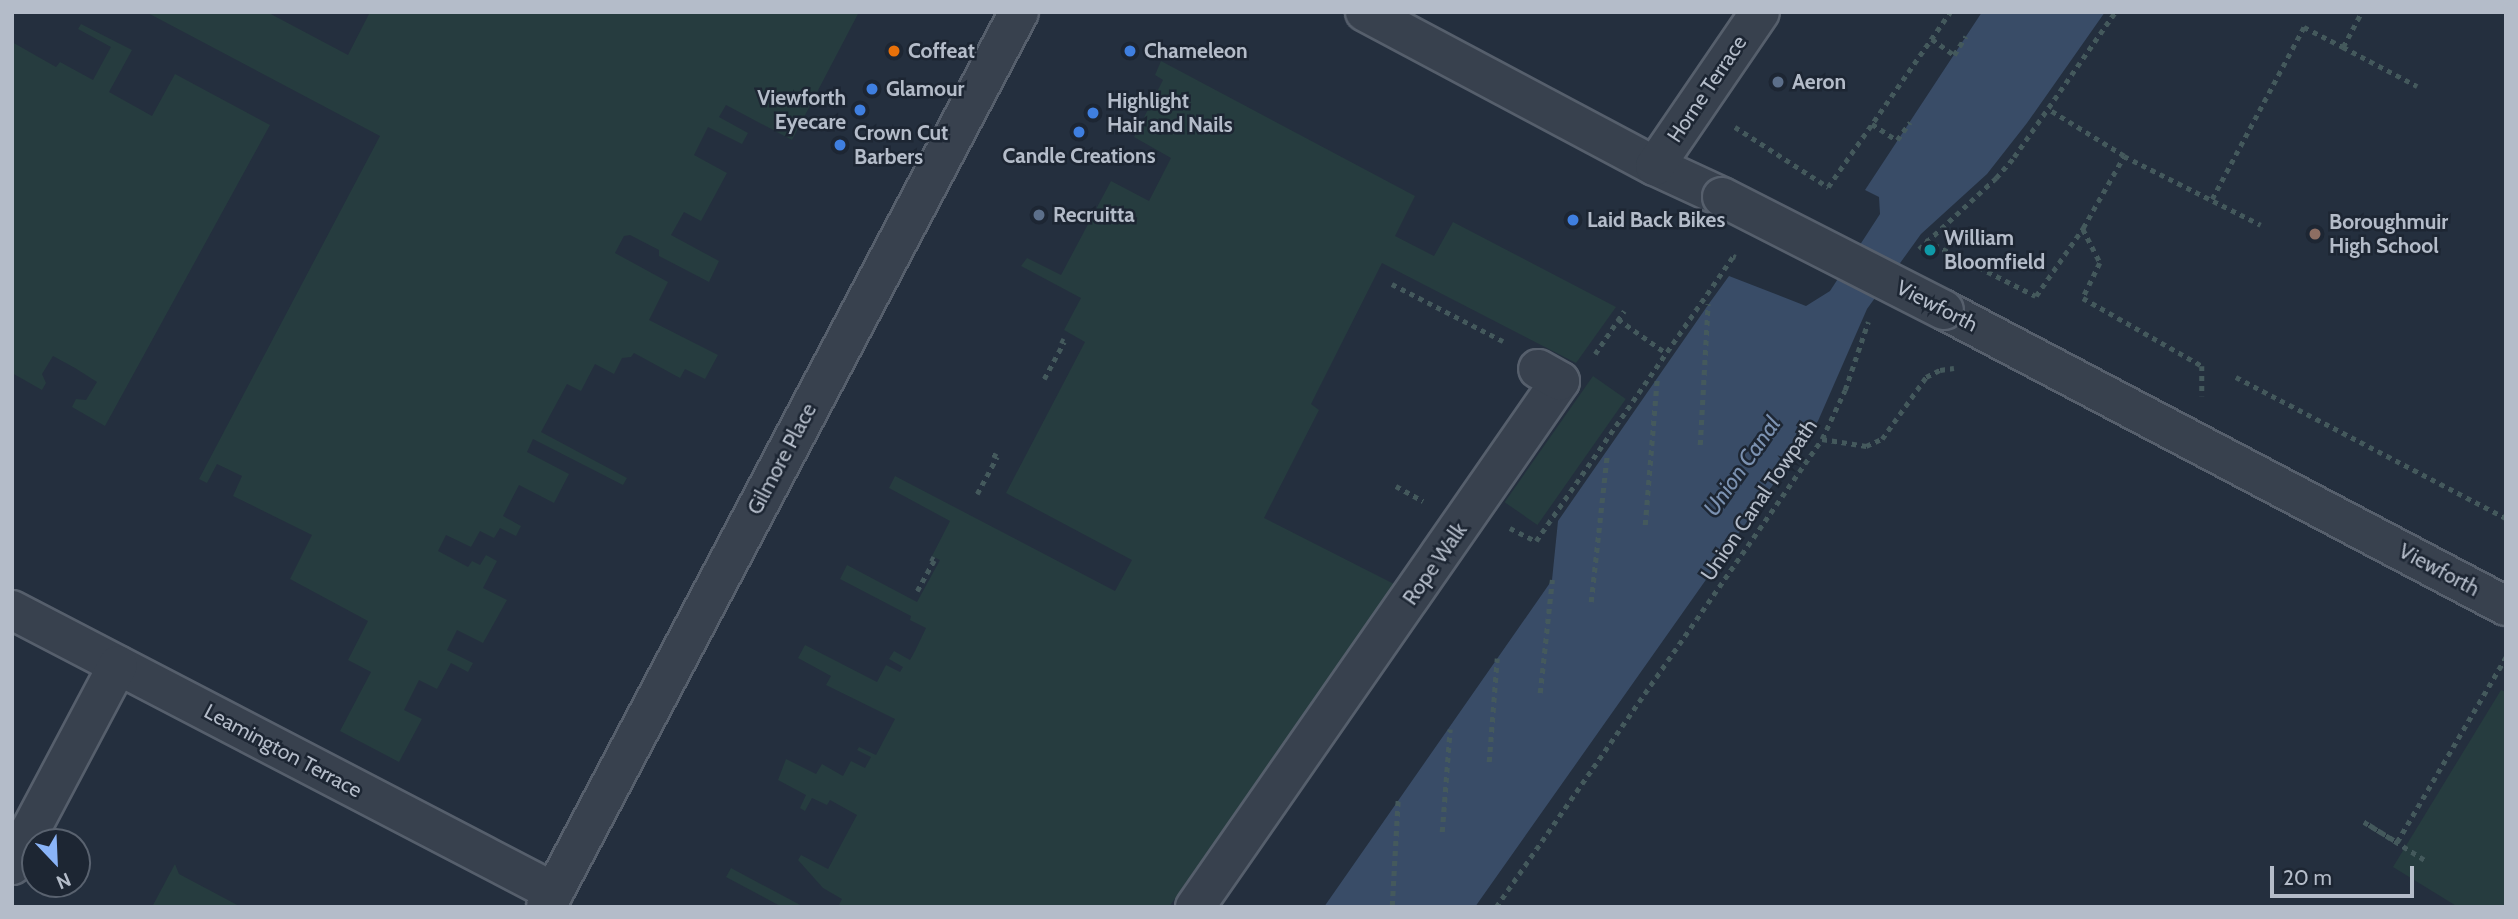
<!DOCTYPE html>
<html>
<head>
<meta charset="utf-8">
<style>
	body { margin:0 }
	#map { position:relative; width:2518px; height:919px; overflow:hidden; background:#242f3e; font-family:Cabin,sans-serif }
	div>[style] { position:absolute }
	.green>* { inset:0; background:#263c3f; transform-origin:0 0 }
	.water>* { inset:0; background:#394c67 }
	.path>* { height:4.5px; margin-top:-2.25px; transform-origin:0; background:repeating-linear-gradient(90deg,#44595c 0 5px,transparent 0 10px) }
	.roads { filter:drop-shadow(2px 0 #565f6c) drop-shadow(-2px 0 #565f6c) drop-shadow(0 2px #565f6c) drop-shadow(0 -2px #565f6c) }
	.minor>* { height:38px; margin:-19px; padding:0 19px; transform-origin:19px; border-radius:19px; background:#38414e }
	.tertiary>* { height:38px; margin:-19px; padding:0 19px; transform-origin:19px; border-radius:19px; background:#38414e }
	.bridges { filter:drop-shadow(2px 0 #565f6c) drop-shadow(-2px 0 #565f6c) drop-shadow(0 2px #565f6c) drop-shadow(0 -2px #565f6c) }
	.minor-bridge>* { height:38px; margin:-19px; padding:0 19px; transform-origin:19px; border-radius:19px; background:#38414e }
	.dots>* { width:19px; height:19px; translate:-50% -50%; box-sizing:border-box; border:4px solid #1d2633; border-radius:50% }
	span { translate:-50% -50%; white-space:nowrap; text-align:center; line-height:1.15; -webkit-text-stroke:5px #1d2633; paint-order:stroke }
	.poi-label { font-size:21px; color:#b4bcc9; font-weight:700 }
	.left { translate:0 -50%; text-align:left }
	.right { translate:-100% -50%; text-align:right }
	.street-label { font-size:21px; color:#b4bcc9 }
	.water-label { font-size:23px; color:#7c92b1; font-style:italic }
	.frame { position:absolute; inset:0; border:14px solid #b4bcc9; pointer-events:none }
	.north { position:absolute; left:21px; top:828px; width:70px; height:70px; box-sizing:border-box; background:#1d2633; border:2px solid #59626f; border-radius:50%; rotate:157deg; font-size:19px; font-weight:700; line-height:28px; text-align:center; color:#b4bcc9 }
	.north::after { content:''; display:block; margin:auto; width:24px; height:32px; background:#8ab4f8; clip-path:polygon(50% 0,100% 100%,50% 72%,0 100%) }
	.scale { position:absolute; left:2270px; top:866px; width:144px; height:32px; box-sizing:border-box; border:4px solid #b4bcc9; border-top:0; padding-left:9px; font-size:21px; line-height:24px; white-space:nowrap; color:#b4bcc9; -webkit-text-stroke:5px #1d2633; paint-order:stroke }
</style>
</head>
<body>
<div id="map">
	<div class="green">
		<i style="clip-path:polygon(146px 12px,267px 12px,348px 55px,370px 12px,859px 12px,792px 140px,726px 105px,719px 117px,748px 133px,742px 144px,708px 127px,694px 155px,727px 173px,701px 221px,684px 212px,671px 235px,719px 261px,709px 282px,659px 256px,659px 250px,630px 235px,624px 236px,615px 253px,668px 282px,649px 320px,718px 355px,705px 379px,685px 369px,680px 378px,634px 353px,631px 357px,622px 358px,614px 374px,595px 364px,581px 391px,567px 384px,541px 432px,627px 478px,623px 485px,533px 439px,527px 452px,569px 474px,554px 503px,519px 485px,503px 516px,521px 526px,516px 536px,500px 528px,494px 538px,480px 531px,471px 547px,446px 535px,438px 551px,468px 567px,472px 561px,480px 565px,486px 555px,497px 561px,483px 588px,507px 600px,483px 643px,457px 630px,447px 650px,473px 663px,468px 672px,451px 663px,437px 689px,419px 680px,404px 710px,422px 719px,399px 762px,340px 731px,371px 672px,348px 660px,368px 621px,290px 579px,312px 535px,233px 496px,242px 476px,217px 464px,207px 483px,199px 479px,380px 136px)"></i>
		<i style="clip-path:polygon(81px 24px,132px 50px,109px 92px,152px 116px,175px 74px,270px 125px,105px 426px,72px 407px,76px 399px,86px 400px,97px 382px,75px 368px,53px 356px,42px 374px,46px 383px,42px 390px,12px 373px,12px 42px,56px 67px,60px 62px,93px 80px,111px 47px,78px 29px)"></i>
		<i style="clip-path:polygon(1161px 61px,1415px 196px,1395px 236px,1434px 256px,1453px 222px,1616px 307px,1576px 363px,1382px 263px,1311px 404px,1319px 410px,1264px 518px,1394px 584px,1169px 907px,838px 907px,842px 899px,823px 888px,798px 860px,801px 855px,828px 869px,857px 815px,830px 800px,827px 805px,812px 798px,805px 811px,800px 808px,806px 795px,778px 780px,786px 759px,816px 774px,822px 764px,843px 776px,851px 761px,865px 768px,871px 757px,857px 750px,859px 747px,876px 755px,895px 719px,826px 685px,831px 676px,798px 658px,805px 645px,877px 682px,886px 665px,900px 672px,903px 667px,889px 659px,894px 651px,910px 660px,915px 651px,926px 628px,910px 620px,911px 616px,840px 579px,847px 565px,917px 602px,940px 560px,932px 556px,950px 521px,889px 488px,895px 476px,1115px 591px,1132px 560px,1006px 493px,1085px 342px,1064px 330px,1081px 298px,1021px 266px,1027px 258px,1061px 275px,1111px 181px,1149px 201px,1171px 158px,1134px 137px,1163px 80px,1155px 75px)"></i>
		<i style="left:1593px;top:376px;width:40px;height:154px;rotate:35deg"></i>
		<i style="clip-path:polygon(2501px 690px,2506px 692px,2506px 907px,2458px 907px,2393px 867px)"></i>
		<i style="clip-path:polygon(175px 864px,179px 874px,241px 907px,152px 907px)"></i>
		<i style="clip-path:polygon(731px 868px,804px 907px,782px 907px,726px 877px)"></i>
	</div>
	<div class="water">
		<i style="clip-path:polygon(1982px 12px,2105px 12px,2027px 123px,1987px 174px,1921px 234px,1867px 309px,1818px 421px,1475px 907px,1324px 907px,1552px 580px,1558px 521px,1708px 305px,1729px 276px,1806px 306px,1830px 291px,1880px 214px,1879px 197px,1865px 190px)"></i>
	</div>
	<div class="path">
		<i style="left:1932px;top:39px;width:27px;rotate:36deg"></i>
		<i style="left:1954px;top:55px;width:22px;rotate:-58deg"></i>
		<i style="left:2343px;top:47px;width:84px;rotate:27.8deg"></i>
		<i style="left:1872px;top:124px;width:30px;rotate:33deg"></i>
		<i style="left:1897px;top:140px;width:22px;rotate:-54deg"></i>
		<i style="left:1735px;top:127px;width:111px;rotate:32.8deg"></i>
		<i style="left:1828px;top:187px;width:213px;rotate:-55.1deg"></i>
		<i style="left:2124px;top:156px;width:153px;rotate:26.7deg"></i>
		<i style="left:2212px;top:199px;width:195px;rotate:-61.9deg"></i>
		<i style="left:2304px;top:27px;width:44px;rotate:27.1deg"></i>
		<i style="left:2343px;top:47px;width:40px;rotate:-62deg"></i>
		<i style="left:2083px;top:229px;width:38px;rotate:63deg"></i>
		<i style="left:2100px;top:263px;width:39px;rotate:116deg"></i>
		<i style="left:2083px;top:298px;width:137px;rotate:29.7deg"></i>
		<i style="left:2202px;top:366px;width:30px;rotate:90deg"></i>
		<i style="left:1925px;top:240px;width:124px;rotate:26.8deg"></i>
		<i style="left:2036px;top:296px;width:83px;rotate:-55.3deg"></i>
		<i style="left:2083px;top:228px;width:83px;rotate:-60.3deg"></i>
		<i style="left:2124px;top:156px;width:89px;rotate:-148.3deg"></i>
		<i style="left:1919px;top:249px;width:105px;rotate:-42.7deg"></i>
		<i style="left:1996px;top:178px;width:28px;rotate:-49deg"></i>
		<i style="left:2014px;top:157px;width:177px;rotate:-55.1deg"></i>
		<i style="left:1392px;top:284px;width:125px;rotate:27.2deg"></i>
		<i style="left:1618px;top:319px;width:59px;rotate:35.3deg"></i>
		<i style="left:1595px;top:354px;width:52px;rotate:-56deg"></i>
		<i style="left:2236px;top:377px;width:305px;rotate:27.6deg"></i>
		<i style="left:1044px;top:379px;width:42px;rotate:-61.6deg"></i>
		<i style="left:1064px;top:342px;width:4px;rotate:-153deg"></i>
		<i style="left:1822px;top:439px;width:45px;rotate:9deg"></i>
		<i style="left:1866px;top:446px;width:17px;rotate:-24deg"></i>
		<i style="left:1882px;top:439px;width:76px;rotate:-54.6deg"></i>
		<i style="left:1926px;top:377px;width:16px;rotate:-27deg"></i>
		<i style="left:1940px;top:370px;width:14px;rotate:-8deg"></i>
		<i style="left:1700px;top:445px;width:141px;rotate:-86.8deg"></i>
		<i style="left:1396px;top:486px;width:31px;rotate:29deg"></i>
		<i style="left:977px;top:494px;width:42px;rotate:-61.6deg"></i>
		<i style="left:997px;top:457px;width:7px;rotate:-153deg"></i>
		<i style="left:1645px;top:525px;width:145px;rotate:-85.3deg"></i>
		<i style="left:1510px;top:528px;width:29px;rotate:27deg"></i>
		<i style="left:1536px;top:541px;width:346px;rotate:-55.3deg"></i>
		<i style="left:1733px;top:256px;width:3px;rotate:18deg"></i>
		<i style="left:917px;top:591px;width:35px;rotate:-61deg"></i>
		<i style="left:934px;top:560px;width:4px;rotate:-153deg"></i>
		<i style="left:1591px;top:602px;width:149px;rotate:-83.8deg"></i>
		<i style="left:1540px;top:693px;width:114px;rotate:-83.9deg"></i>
		<i style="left:1489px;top:762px;width:104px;rotate:-85.6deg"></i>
		<i style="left:1442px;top:832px;width:103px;rotate:-85.6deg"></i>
		<i style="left:2424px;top:860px;width:71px;rotate:-147.7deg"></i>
		<i style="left:2364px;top:822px;width:39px;rotate:31deg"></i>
		<i style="left:2397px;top:842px;width:215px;rotate:-59.5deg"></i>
		<i style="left:1392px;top:906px;width:106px;rotate:-86.8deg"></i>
		<i style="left:1496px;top:907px;width:570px;rotate:-55.14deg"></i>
		<i style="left:1822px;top:439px;width:54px;rotate:-64.9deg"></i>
		<i style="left:1845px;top:390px;width:72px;rotate:-71.3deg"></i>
	</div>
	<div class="roads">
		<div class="minor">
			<i style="left:1365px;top:12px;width:328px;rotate:28deg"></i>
			<i style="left:1655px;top:166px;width:74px;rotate:24.8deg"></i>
			<i style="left:1655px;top:166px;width:186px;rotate:-55.7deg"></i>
			<i style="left:1944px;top:310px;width:635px;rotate:27.78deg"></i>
			<i style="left:12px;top:610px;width:611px;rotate:27.49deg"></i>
			<i style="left:12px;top:865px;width:226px;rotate:-62.1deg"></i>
			<i style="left:1195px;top:907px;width:640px;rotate:-55.24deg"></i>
			<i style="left:1560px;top:381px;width:25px;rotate:-151deg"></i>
		</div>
		<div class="tertiary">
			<i style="left:546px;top:907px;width:1012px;rotate:-62.14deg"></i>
		</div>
	</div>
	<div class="bridges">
		<div class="minor-bridge">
			<i style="left:1722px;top:197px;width:249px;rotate:27deg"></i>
		</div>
	</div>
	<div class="dots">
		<i style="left:894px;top:51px;background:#e8710a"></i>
		<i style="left:1130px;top:51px;background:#3f7fe0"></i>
		<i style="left:1778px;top:82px;background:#5c6f8a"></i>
		<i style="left:872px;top:89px;background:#3f7fe0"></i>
		<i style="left:860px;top:110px;background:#3f7fe0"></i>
		<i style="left:1093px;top:113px;background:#3f7fe0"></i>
		<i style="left:1079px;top:132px;background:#3f7fe0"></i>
		<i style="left:840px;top:145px;background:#3f7fe0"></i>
		<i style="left:1039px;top:215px;background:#5c6f8a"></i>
		<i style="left:1573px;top:220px;background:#3f7fe0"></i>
		<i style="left:2315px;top:234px;background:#8d6e63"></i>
		<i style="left:1930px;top:250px;background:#0f9aa8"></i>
	</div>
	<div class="poi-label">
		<span class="left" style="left:908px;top:51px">Coffeat</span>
		<span class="left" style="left:1144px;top:51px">Chameleon</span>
		<span class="left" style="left:1792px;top:82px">Aeron</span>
		<span class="left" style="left:886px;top:89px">Glamour</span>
		<span class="right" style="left:846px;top:110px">Viewforth<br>Eyecare</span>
		<span class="left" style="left:1107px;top:113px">Highlight<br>Hair and Nails</span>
		<span class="left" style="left:854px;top:145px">Crown Cut<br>Barbers</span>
		<span style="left:1079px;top:156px">Candle Creations</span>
		<span class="left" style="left:1053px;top:215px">Recruitta</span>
		<span class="left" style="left:1587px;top:220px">Laid Back Bikes</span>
		<span class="left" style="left:2329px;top:234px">Boroughmuir<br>High School</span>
		<span class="left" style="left:1944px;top:250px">William<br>Bloomfield</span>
	</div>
	<div class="street-label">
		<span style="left:1707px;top:89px;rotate:-56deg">Horne Terrace</span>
		<span style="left:1937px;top:306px;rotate:27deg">Viewforth</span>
		<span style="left:782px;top:459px;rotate:-62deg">Gilmore Place</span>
		<span style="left:1759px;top:500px;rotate:-56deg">Union Canal Towpath</span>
		<span style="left:1435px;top:564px;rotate:-55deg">Rope Walk</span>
		<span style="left:2439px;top:570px;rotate:28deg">Viewforth</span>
		<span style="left:283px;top:751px;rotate:28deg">Leamington Terrace</span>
	</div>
	<div class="water-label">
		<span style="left:1742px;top:466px;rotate:-55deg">Union Canal</span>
	</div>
	<div class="frame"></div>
	<div class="north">N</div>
	<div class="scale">20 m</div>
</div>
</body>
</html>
